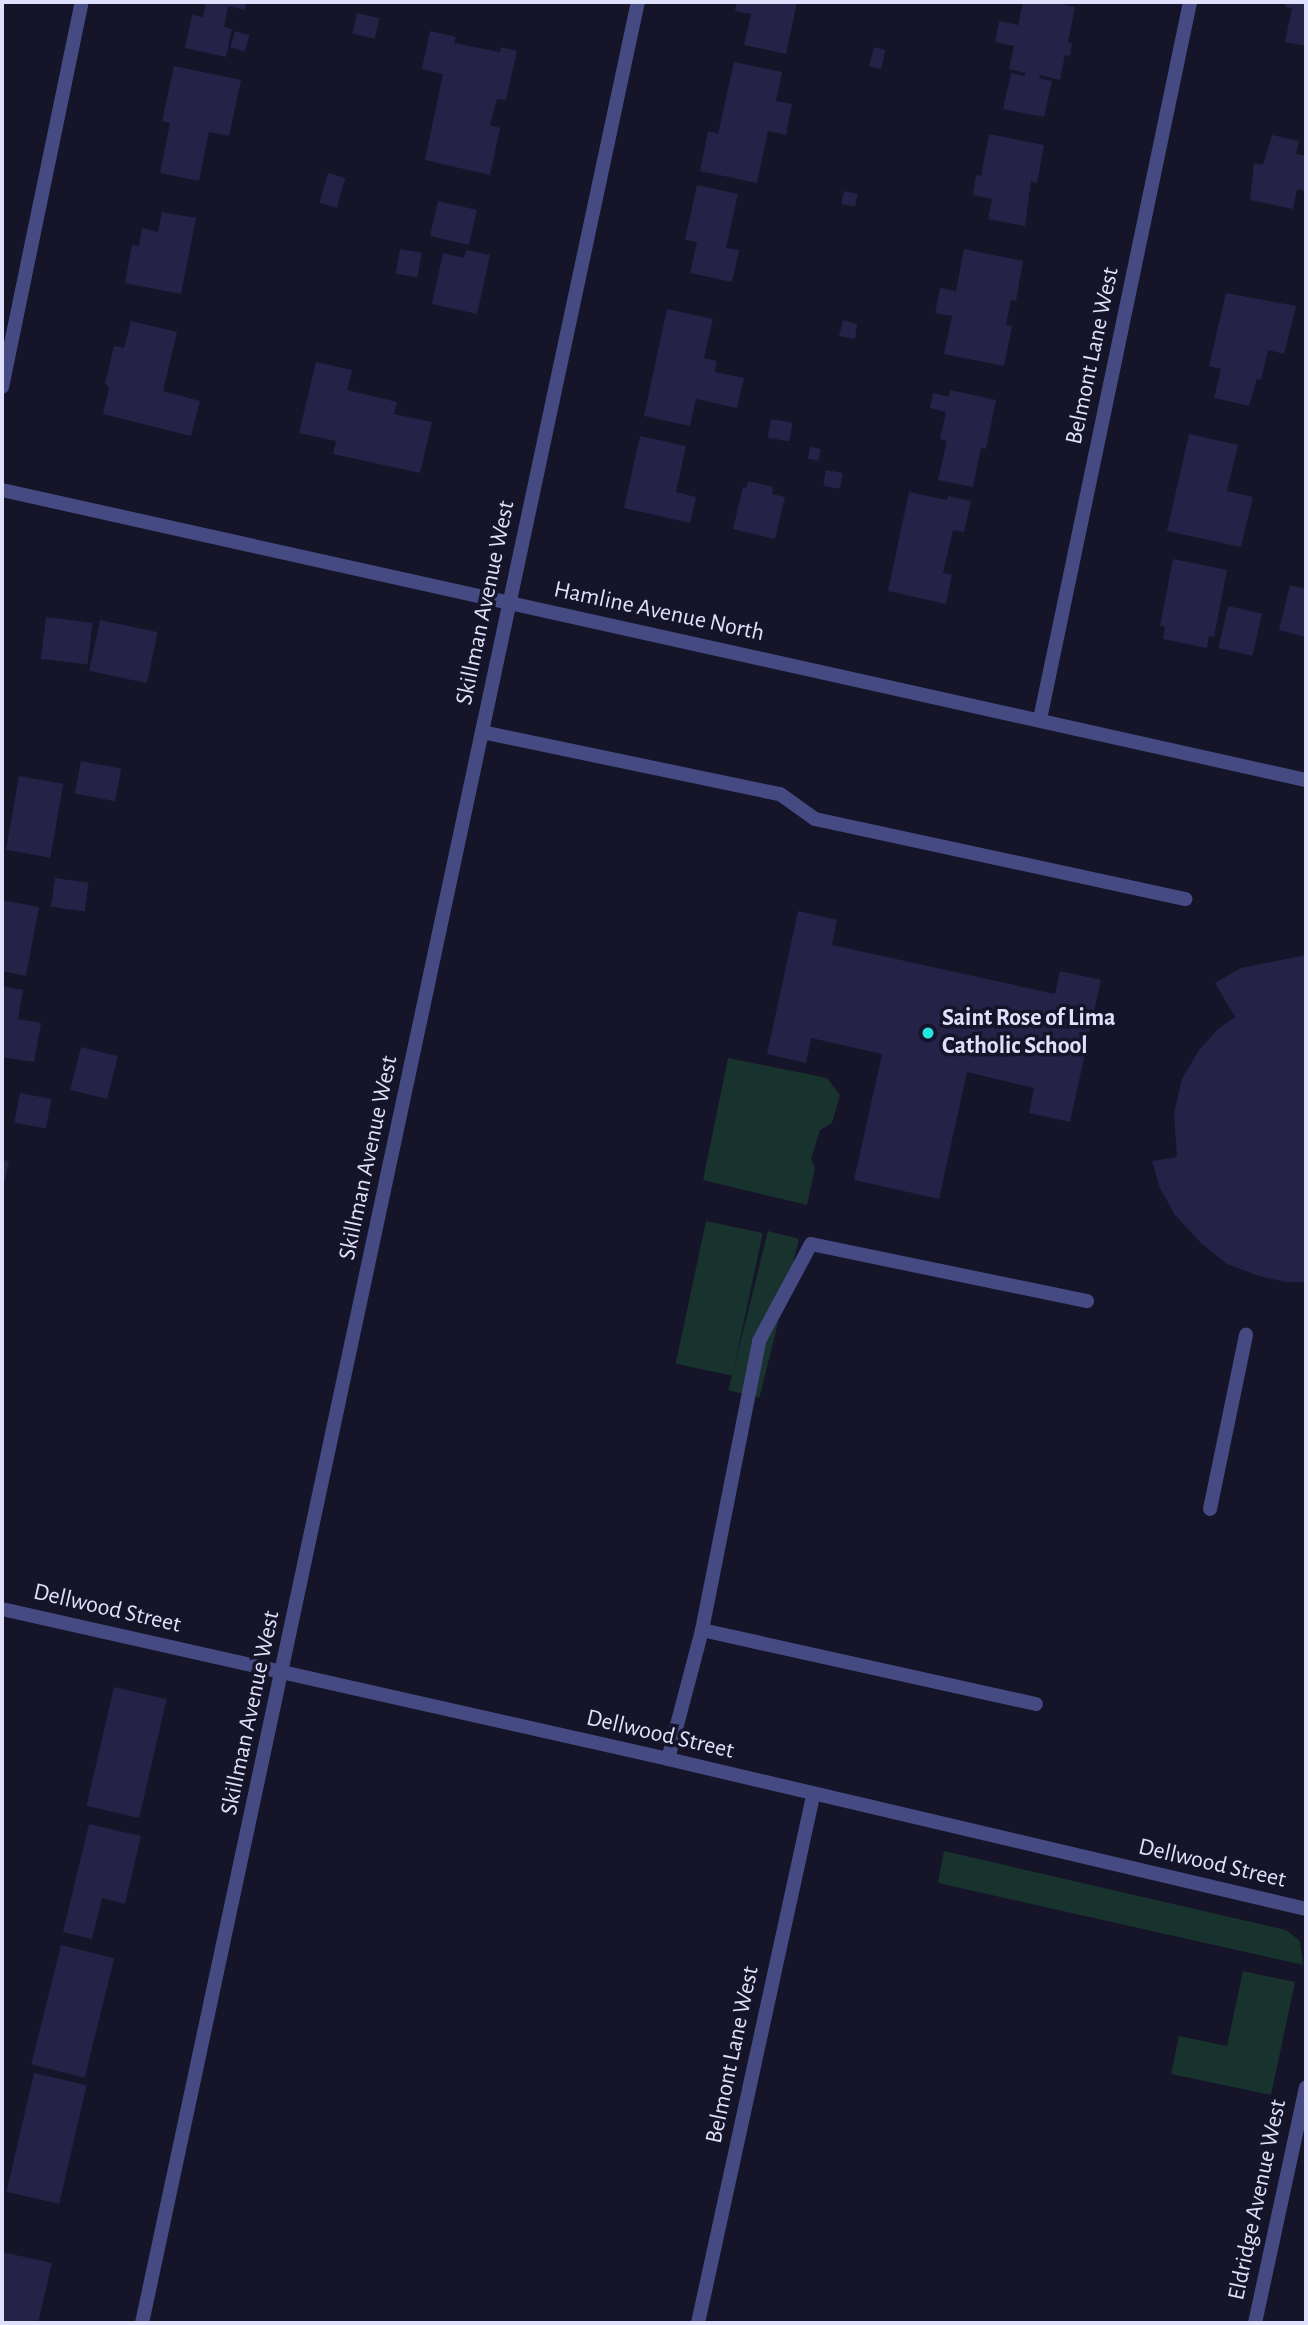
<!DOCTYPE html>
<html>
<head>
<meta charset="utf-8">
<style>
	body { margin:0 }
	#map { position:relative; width:1308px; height:2325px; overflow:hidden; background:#151429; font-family:"Alegreya Sans",sans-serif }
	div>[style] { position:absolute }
	.green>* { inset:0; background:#18322d; transform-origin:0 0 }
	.building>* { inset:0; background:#252247; transform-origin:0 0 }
	.service>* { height:14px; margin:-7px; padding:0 7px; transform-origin:7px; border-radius:7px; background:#454b82 }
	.minor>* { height:14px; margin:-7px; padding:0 7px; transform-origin:7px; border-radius:7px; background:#454b82 }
	.tertiary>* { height:14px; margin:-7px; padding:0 7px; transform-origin:7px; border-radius:7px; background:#454b82 }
	.dots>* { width:19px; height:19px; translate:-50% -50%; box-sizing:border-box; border:4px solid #151429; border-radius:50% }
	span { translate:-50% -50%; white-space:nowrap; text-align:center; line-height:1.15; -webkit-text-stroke:7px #151429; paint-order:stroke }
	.street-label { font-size:24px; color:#dfe0fb }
	.poi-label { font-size:24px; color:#dfe0fb; font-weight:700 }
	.left { translate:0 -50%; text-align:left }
	.frame { position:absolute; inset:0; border:4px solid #dfe0fb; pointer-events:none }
</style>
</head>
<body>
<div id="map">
	<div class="green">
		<i style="clip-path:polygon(728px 1058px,827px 1078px,840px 1095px,832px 1123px,820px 1130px,811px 1159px,815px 1168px,807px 1205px,703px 1180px)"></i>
		<i style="left:706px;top:1221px;width:58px;height:146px;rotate:12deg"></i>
		<i style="left:768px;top:1231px;width:32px;height:164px;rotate:14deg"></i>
		<i style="clip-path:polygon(944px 1851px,1286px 1930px,1300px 1941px,1303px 1965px,938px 1883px)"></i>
		<i style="clip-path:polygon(1243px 1971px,1295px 1982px,1271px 2095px,1171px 2074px,1179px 2036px,1227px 2046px)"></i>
	</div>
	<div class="building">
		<i style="clip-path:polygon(196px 2px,246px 2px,245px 10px,228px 6px,224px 27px,232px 29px,226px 57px,185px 48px,192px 15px,203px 17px,205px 5px)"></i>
		<i style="clip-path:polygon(737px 2px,797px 2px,786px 54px,744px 45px,751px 14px,735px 11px)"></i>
		<i style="clip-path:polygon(1023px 2px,1052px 2px,1075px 7px,1068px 42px,1072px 44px,1070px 56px,1065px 55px,1060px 80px,1040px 75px,1039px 78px,1052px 81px,1044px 117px,1003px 109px,1011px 73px,1025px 76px,1025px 73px,1009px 69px,1014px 46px,995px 42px,999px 21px,1018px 25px)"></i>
		<i style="clip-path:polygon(1286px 2px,1306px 2px,1306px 46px,1285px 42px,1292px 8px,1285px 7px)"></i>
		<i style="left:357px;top:13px;width:23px;height:21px;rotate:13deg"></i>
		<i style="left:235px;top:31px;width:15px;height:17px;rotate:16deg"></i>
		<i style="clip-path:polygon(430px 31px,456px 37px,454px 43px,500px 52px,501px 47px,517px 51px,506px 100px,497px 99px,490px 125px,500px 128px,490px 175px,425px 160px,443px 74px,422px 69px)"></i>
		<i style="left:874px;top:47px;width:12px;height:20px;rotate:14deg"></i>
		<i style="clip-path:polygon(734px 62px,782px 72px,776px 101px,792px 104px,786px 135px,768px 131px,757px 183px,700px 171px,708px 131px,718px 134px)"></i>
		<i style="clip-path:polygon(174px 66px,241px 80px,229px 136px,209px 132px,199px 181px,160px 173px,170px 123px,162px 121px)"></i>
		<i style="clip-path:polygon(989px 134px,1044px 145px,1037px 183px,1031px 181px,1025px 226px,988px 219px,992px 199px,973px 195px,976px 175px,981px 176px)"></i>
		<i style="clip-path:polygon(1272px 135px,1299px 141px,1296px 154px,1306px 156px,1306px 191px,1297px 189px,1293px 209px,1250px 200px,1254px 163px,1263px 165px)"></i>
		<i style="left:328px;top:173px;width:18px;height:31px;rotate:16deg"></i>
		<i style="clip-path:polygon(697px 185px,738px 194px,726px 248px,739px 250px,732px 282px,690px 273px,697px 242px,685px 240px)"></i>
		<i style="left:844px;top:191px;width:14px;height:13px;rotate:12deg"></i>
		<i style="left:438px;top:201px;width:40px;height:36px;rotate:13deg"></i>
		<i style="clip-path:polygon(162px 212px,196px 218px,181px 294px,125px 283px,132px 245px,139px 246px,142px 228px,158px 232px)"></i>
		<i style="left:400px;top:249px;width:22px;height:25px;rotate:10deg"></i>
		<i style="clip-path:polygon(964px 249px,1023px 261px,1016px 301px,1011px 300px,1006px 325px,1012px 326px,1004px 366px,944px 354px,952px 316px,935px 313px,940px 288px,956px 291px)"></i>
		<i style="clip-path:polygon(466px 250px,490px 255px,477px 314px,432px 304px,443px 253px,464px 258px)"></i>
		<i style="clip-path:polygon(1226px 293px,1296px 306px,1284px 354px,1268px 350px,1261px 380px,1257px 379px,1249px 406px,1214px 398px,1221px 369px,1209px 366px)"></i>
		<i style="clip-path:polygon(667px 309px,713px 319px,704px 358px,717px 361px,715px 372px,744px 378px,737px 408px,696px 399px,690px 426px,644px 416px)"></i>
		<i style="clip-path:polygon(843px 320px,857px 324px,855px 339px,839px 336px)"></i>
		<i style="clip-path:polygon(131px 321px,177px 332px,163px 391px,200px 401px,191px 436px,103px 414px,109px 387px,105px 384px,114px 346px,124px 348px)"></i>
		<i style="clip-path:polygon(316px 362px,352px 370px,347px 390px,397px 402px,394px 414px,432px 422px,420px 473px,333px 454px,336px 441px,299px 433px)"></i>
		<i style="clip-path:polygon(950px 390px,996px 400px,986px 449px,981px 448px,973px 487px,938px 480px,947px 441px,940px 439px,946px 412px,930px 408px,933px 393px,949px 397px)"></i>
		<i style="left:771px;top:419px;width:22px;height:19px;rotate:10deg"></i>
		<i style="clip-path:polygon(1189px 434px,1238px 445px,1227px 491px,1253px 497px,1241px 547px,1167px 531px)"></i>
		<i style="clip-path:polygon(640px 436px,686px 446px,676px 492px,696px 497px,690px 523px,624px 508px)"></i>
		<i style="left:810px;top:447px;width:11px;height:12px;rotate:10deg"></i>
		<i style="left:826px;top:470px;width:17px;height:16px;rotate:10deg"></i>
		<i style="clip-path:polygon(748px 481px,773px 487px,772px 494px,785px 497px,775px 539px,733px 529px,743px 487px,746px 488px)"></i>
		<i style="clip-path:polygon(909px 492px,947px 500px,948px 496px,971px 501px,964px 532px,953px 530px,943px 573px,952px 574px,946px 604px,888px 591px)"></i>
		<i style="clip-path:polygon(1173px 559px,1227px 570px,1214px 637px,1209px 636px,1207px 648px,1163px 639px,1165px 627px,1160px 626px)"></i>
		<i style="clip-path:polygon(1290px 585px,1306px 589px,1306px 637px,1279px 630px)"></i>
		<i style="left:1228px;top:606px;width:35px;height:43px;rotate:13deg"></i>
		<i style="left:46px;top:617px;width:47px;height:42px;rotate:7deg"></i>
		<i style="left:100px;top:620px;width:59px;height:52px;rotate:12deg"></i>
		<i style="left:81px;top:761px;width:41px;height:33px;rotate:11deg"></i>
		<i style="left:19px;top:776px;width:45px;height:75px;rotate:10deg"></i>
		<i style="left:55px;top:878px;width:34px;height:29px;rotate:8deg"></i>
		<i style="clip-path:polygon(2px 900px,39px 907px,26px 976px,2px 971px)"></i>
		<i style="clip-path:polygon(798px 911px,837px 920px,832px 945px,1055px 994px,1060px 971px,1101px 980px,1070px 1122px,1029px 1113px,1034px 1088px,967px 1072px,939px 1199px,854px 1180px,882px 1054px,811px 1038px,806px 1063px,767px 1054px)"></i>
		<i style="clip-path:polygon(1306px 955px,1306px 1282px,1286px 1282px,1259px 1276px,1227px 1264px,1201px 1243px,1175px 1215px,1160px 1188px,1152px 1161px,1177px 1157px,1174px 1113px,1182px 1079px,1199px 1050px,1218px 1029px,1235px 1017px,1215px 983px,1241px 968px)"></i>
		<i style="clip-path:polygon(2px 986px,23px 990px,18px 1019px,41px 1023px,34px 1062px,2px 1057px)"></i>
		<i style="left:81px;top:1047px;width:38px;height:44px;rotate:14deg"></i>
		<i style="left:20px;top:1093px;width:32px;height:30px;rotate:11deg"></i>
		<i style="clip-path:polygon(2px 1160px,9px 1161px,3px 1189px,2px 1189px)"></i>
		<i style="left:114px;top:1687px;width:54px;height:122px;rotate:13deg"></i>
		<i style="clip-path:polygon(89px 1824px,141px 1836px,125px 1904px,102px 1898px,92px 1939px,63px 1932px)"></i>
		<i style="left:61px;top:1945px;width:55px;height:123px;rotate:14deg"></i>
		<i style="left:34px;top:2073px;width:54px;height:122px;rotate:13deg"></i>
		<i style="clip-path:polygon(2px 2252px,52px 2263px,38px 2323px,2px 2323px)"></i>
	</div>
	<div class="service">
		<i style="left:482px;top:732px;width:304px;rotate:11.8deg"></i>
		<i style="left:780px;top:794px;width:43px;rotate:35.5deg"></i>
		<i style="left:815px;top:819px;width:379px;rotate:12.2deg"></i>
		<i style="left:1210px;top:1509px;width:178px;rotate:-78.3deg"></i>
		<i style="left:702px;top:1630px;width:342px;rotate:12.5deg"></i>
		<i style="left:668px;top:1759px;width:133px;rotate:-75.2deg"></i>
		<i style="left:702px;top:1630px;width:295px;rotate:-78.8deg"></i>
		<i style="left:759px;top:1341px;width:110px;rotate:-61.8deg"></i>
		<i style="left:811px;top:1244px;width:282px;rotate:11.7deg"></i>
	</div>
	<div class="minor">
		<i style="left:2px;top:387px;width:393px;rotate:-78.3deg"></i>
		<i style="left:1040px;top:719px;width:733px;rotate:-78.18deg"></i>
		<i style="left:2px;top:1609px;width:683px;rotate:12.69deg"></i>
		<i style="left:668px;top:1759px;width:655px;rotate:13.23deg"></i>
		<i style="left:142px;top:2323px;width:2373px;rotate:-77.94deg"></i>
		<i style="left:698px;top:2323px;width:539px;rotate:-77.69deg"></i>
		<i style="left:1255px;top:2323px;width:241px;rotate:-77.8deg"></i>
	</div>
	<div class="tertiary">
		<i style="left:2px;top:490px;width:1336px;rotate:12.54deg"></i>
	</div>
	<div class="dots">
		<i style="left:928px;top:1033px;background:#23e4de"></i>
	</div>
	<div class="street-label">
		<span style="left:1093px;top:356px;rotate:-78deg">Belmont Lane West</span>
		<span style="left:486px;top:603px;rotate:-78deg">Skillman Avenue West</span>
		<span style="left:659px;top:612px;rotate:12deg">Hamline Avenue North</span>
		<span style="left:369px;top:1158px;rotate:-78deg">Skillman Avenue West</span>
		<span style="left:107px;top:1609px;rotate:13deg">Dellwood Street</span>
		<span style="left:251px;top:1713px;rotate:-78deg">Skillman Avenue West</span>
		<span style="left:660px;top:1735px;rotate:13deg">Dellwood Street</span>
		<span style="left:1212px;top:1864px;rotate:13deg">Dellwood Street</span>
		<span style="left:733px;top:2055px;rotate:-78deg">Belmont Lane West</span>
		<span style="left:1258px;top:2200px;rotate:-78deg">Eldridge Avenue West</span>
	</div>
	<div class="poi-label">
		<span class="left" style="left:942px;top:1033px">Saint Rose of Lima<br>Catholic School</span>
	</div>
	<div class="frame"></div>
</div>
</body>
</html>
